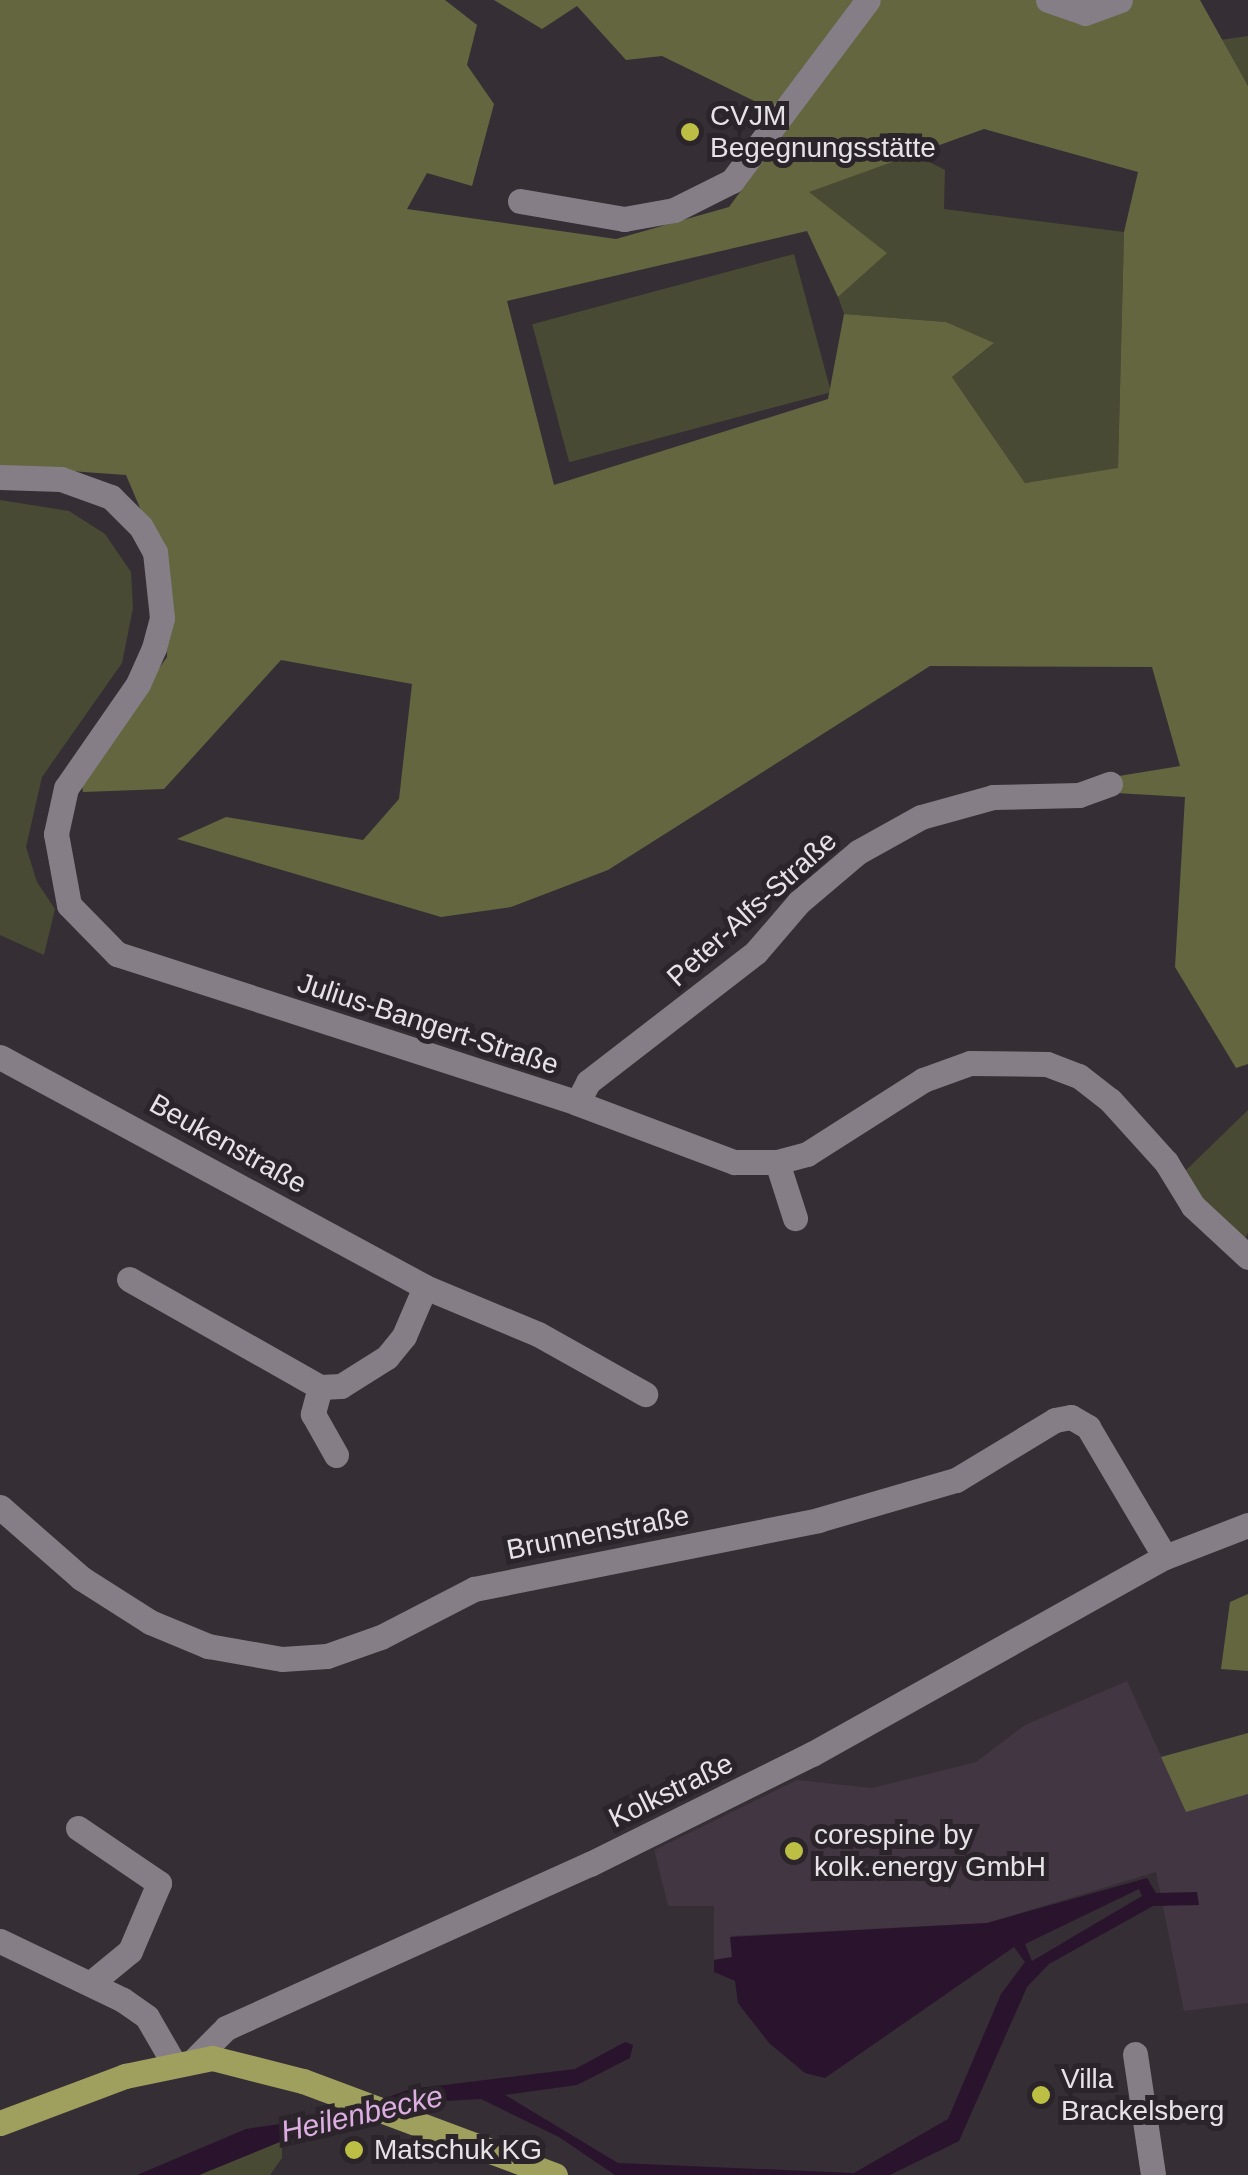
<!DOCTYPE html>
<html>
<head>
<meta charset="utf-8">
<style>
	body { margin:0 }
	#map { position:relative; width:1248px; height:2175px; overflow:hidden; background:#352e35; font-family:Helvetica,sans-serif }
	div>[style] { position:absolute }
	.built>* { inset:0; background:#413642 }
	.green>* { inset:0; background:#494a33; transform-origin:0 0 }
	.forest>* { inset:0; background:#64663f }
	.water>* { inset:0; background:#2a132c }
	.minor>* { height:25px; margin:-12.5px; padding:0 12.5px; transform-origin:12.5px; border-radius:12.5px; background:#857e86 }
	.major>* { height:25px; margin:-12.5px; padding:0 12.5px; transform-origin:12.5px; border-radius:12.5px; background:#a0a05e }
	.dots>* { width:28px; height:28px; translate:-50% -50%; box-sizing:border-box; border:5px solid #2b242b; border-radius:50% }
	span { translate:-50% -50%; white-space:nowrap; text-align:center; line-height:1.15; -webkit-text-stroke:10px #2b242b; paint-order:stroke }
	.poi-label { font-size:28px; color:#e6e2e6 }
	.left { translate:0 -50%; text-align:left }
	.street-label { font-size:28px; color:#e6e2e6 }
	.water-label { font-size:30px; color:#ddaee1; font-style:italic }
</style>
</head>
<body>
<div id="map">
	<div class="built">
		<i style="clip-path:polygon(1127px 1681px,1186px 1811px,1248px 1793px,1248px 2003px,1184px 2011px,1156px 1872px,987px 1923px,731px 1936px,732px 1957px,714px 1960px,714px 1906px,668px 1906px,654px 1850px,797px 1780px,872px 1788px,976px 1762px,1025px 1725px)"></i>
	</div>
	<div class="green">
		<i style="clip-path:polygon(1248px 36px,1248px 86px,1220px 40px)"></i>
		<i style="clip-path:polygon(914px 154px,945px 170px,944px 209px,1124px 232px,1118px 469px,1025px 483px,952px 377px,993px 344px,946px 322px,844px 314px,838px 297px,886px 253px,807px 192px)"></i>
		<i style="left:794px;top:254px;width:143px;height:271px;rotate:75deg"></i>
		<i style="clip-path:polygon(0 500px,69px 511px,105px 534px,131px 572px,133px 608px,122px 663px,42px 777px,26px 847px,37px 882px,55px 909px,44px 955px,0 935px)"></i>
		<i style="clip-path:polygon(1248px 1110px,1248px 1233px,1241px 1246px,1181px 1175px)"></i>
		<i style="clip-path:polygon(282px 2141px,282px 2158px,270px 2175px,199px 2175px)"></i>
	</div>
	<div class="forest">
		<i style="clip-path:polygon(evenodd,0 0,445px 0,477px 25px,467px 65px,494px 104px,472px 186px,427px 173px,407px 209px,616px 239px,729px 207px,793px 120px,662px 56px,626px 60px,577px 6px,542px 29px,494px 0,1200px 0,1248px 86px,1248px 1064px,1236px 1068px,1175px 967px,1185px 797px,1116px 793px,1119px 776px,1180px 766px,1152px 667px,930px 666px,608px 870px,511px 907px,441px 917px,177px 839px,226px 817px,363px 840px,399px 799px,412px 684px,281px 660px,164px 789px,83px 792px,81px 778px,167px 657px,168px 574px,126px 475px,0 466px,0 0,984px 129px,1138px 172px,1124px 232px,1118px 468px,1025px 483px,952px 377px,994px 343px,946px 322px,844px 314px,828px 399px,554px 485px,507px 301px,807px 231px,838px 297px,887px 253px,809px 192px,984px 129px)"></i>
		<i style="clip-path:polygon(1248px 1594px,1248px 1671px,1221px 1669px,1230px 1602px)"></i>
		<i style="clip-path:polygon(1248px 1733px,1248px 1794px,1186px 1812px,1161px 1757px)"></i>
	</div>
	<div class="water">
		<i style="clip-path:polygon(evenodd,1147px 1878px,1156px 1893px,1197px 1892px,1199px 1905px,1153px 1906px,1049px 1964px,1027px 1987px,959px 2141px,890px 2175px,615px 2175px,559px 2137px,481px 2099px,427px 2102px,282px 2141px,199px 2175px,137px 2175px,246px 2129px,335px 2116px,411px 2089px,575px 2069px,625px 2042px,633px 2045px,630px 2058px,577px 2085px,505px 2095px,618px 2163px,854px 2173px,948px 2119px,1001px 1994px,1025px 1962px,1014px 1947px,825px 2078px,805px 2073px,769px 2043px,738px 2003px,735px 1981px,714px 1972px,714px 1960px,732px 1957px,730px 1937px,987px 1923px,1147px 1878px,1139px 1889px,1142px 1896px,1032px 1961px,1025px 1944px,1139px 1889px)"></i>
	</div>
	<div class="minor">
		<i style="left:1048px;top:0;width:39px;rotate:19deg"></i>
		<i style="left:1085px;top:13px;width:37px;rotate:-20deg"></i>
		<i style="left:520px;top:201px;width:106px;rotate:9.8deg"></i>
		<i style="left:624px;top:219px;width:51px;rotate:-10.2deg"></i>
		<i style="left:674px;top:210px;width:65px;rotate:-26.6deg"></i>
		<i style="left:732px;top:181px;width:226px;rotate:-53.1deg"></i>
		<i style="left:0;top:477px;width:61px;rotate:1.9deg"></i>
		<i style="left:61px;top:479px;width:53px;rotate:19.8deg"></i>
		<i style="left:111px;top:497px;width:42px;rotate:45deg"></i>
		<i style="left:141px;top:527px;width:29px;rotate:61deg"></i>
		<i style="left:155px;top:552px;width:66px;rotate:83.9deg"></i>
		<i style="left:162px;top:618px;width:31px;rotate:105deg"></i>
		<i style="left:154px;top:648px;width:39px;rotate:114deg"></i>
		<i style="left:138px;top:684px;width:126px;rotate:124.7deg"></i>
		<i style="left:66px;top:788px;width:47px;rotate:102.3deg"></i>
		<i style="left:56px;top:834px;width:72px;rotate:79.6deg"></i>
		<i style="left:69px;top:905px;width:69px;rotate:45.6deg"></i>
		<i style="left:117px;top:954px;width:484px;rotate:17.9deg"></i>
		<i style="left:577px;top:1103px;width:168px;rotate:20.6deg"></i>
		<i style="left:734px;top:1162px;width:43px"></i>
		<i style="left:777px;top:1162px;width:31px;rotate:-15deg"></i>
		<i style="left:807px;top:1154px;width:138px;rotate:-32.5deg"></i>
		<i style="left:923px;top:1080px;width:50px;rotate:-19.9deg"></i>
		<i style="left:970px;top:1063px;width:77px;rotate:0.7deg"></i>
		<i style="left:1047px;top:1064px;width:34px;rotate:21deg"></i>
		<i style="left:1079px;top:1076px;width:39px;rotate:38deg"></i>
		<i style="left:1110px;top:1100px;width:84px;rotate:47.9deg"></i>
		<i style="left:1166px;top:1162px;width:52px;rotate:58.5deg"></i>
		<i style="left:1193px;top:1206px;width:75px;rotate:42.8deg"></i>
		<i style="left:0;top:1057px;width:483px;rotate:28.4deg"></i>
		<i style="left:425px;top:1287px;width:122px;rotate:22.6deg"></i>
		<i style="left:538px;top:1334px;width:123px;rotate:29.3deg"></i>
		<i style="left:577px;top:1103px;width:24px;rotate:-62deg"></i>
		<i style="left:588px;top:1082px;width:212px;rotate:-37.7deg"></i>
		<i style="left:756px;top:952px;width:66px;rotate:-49.3deg"></i>
		<i style="left:799px;top:902px;width:77px;rotate:-40.3deg"></i>
		<i style="left:858px;top:852px;width:72px;rotate:-29.1deg"></i>
		<i style="left:921px;top:817px;width:75px;rotate:-15.5deg"></i>
		<i style="left:993px;top:797px;width:86px;rotate:-1.3deg"></i>
		<i style="left:1079px;top:795px;width:33px;rotate:-20deg"></i>
		<i style="left:777px;top:1162px;width:59px;rotate:72.2deg"></i>
		<i style="left:129px;top:1279px;width:219px;rotate:29.5deg"></i>
		<i style="left:320px;top:1387px;width:21px;rotate:-3deg"></i>
		<i style="left:341px;top:1386px;width:54px;rotate:-32.2deg"></i>
		<i style="left:387px;top:1357px;width:27px;rotate:-51deg"></i>
		<i style="left:404px;top:1336px;width:53px;rotate:-66.8deg"></i>
		<i style="left:320px;top:1387px;width:28px;rotate:105deg"></i>
		<i style="left:313px;top:1414px;width:47px;rotate:60.7deg"></i>
		<i style="left:0;top:1507px;width:108px;rotate:41.2deg"></i>
		<i style="left:81px;top:1578px;width:82px;rotate:32.5deg"></i>
		<i style="left:150px;top:1622px;width:63px;rotate:22.5deg"></i>
		<i style="left:208px;top:1646px;width:75px;rotate:10deg"></i>
		<i style="left:282px;top:1659px;width:45px;rotate:-3.8deg"></i>
		<i style="left:327px;top:1656px;width:57px;rotate:-19.4deg"></i>
		<i style="left:381px;top:1637px;width:105px;rotate:-27.3deg"></i>
		<i style="left:474px;top:1589px;width:351px;rotate:-11.3deg"></i>
		<i style="left:818px;top:1520px;width:144px;rotate:-16.2deg"></i>
		<i style="left:956px;top:1480px;width:116px;rotate:-31.2deg"></i>
		<i style="left:1055px;top:1420px;width:16px;rotate:-11deg"></i>
		<i style="left:1071px;top:1417px;width:20px;rotate:30deg"></i>
		<i style="left:1088px;top:1427px;width:151px;rotate:59.4deg"></i>
		<i style="left:78px;top:1828px;width:98px;rotate:34.2deg"></i>
		<i style="left:159px;top:1883px;width:74px;rotate:113.1deg"></i>
		<i style="left:130px;top:1951px;width:50px;rotate:140.6deg"></i>
		<i style="left:0;top:1941px;width:136px;rotate:25.6deg"></i>
		<i style="left:123px;top:2000px;width:29px;rotate:35deg"></i>
		<i style="left:147px;top:2017px;width:52px;rotate:60deg"></i>
		<i style="left:1135px;top:2054px;width:122px;rotate:81.5deg"></i>
		<i style="left:196px;top:2058px;width:42px;rotate:-45deg"></i>
		<i style="left:226px;top:2028px;width:399px;rotate:-24.3deg"></i>
		<i style="left:590px;top:1864px;width:248px;rotate:-26.4deg"></i>
		<i style="left:812px;top:1754px;width:404px;rotate:-29.2deg"></i>
		<i style="left:1165px;top:1557px;width:89px;rotate:-21.1deg"></i>
	</div>
	<div class="major">
		<i style="left:0;top:2123px;width:134px;rotate:-20.6deg"></i>
		<i style="left:125px;top:2076px;width:89px;rotate:-11.7deg"></i>
		<i style="left:212px;top:2058px;width:94px;rotate:14.2deg"></i>
		<i style="left:303px;top:2081px;width:269px;rotate:20.5deg"></i>
	</div>
	<div class="dots">
		<i style="left:690px;top:132px;background:#bcbf44"></i>
		<i style="left:794px;top:1851px;background:#bcbf44"></i>
		<i style="left:1041px;top:2095px;background:#bcbf44"></i>
		<i style="left:354px;top:2150px;background:#bcbf44"></i>
	</div>
	<div class="poi-label">
		<span class="left" style="left:710px;top:132px">CVJM<br>Begegnungsstätte</span>
		<span class="left" style="left:814px;top:1851px">corespine by<br>kolk.energy GmbH</span>
		<span class="left" style="left:1061px;top:2095px">Villa<br>Brackelsberg</span>
		<span class="left" style="left:374px;top:2150px">Matschuk KG</span>
	</div>
	<div class="street-label">
		<span style="left:752px;top:909px;rotate:-42deg">Peter-Alfs-Straße</span>
		<span style="left:428px;top:1024px;rotate:18deg">Julius-Bangert-Straße</span>
		<span style="left:228px;top:1144px;rotate:29deg">Beukenstraße</span>
		<span style="left:598px;top:1533px;rotate:-11deg">Brunnenstraße</span>
		<span style="left:671px;top:1791px;rotate:-26deg">Kolkstraße</span>
	</div>
	<div class="water-label">
		<span style="left:362px;top:2114px;rotate:-13deg">Heilenbecke</span>
	</div>
</div>
</body>
</html>
